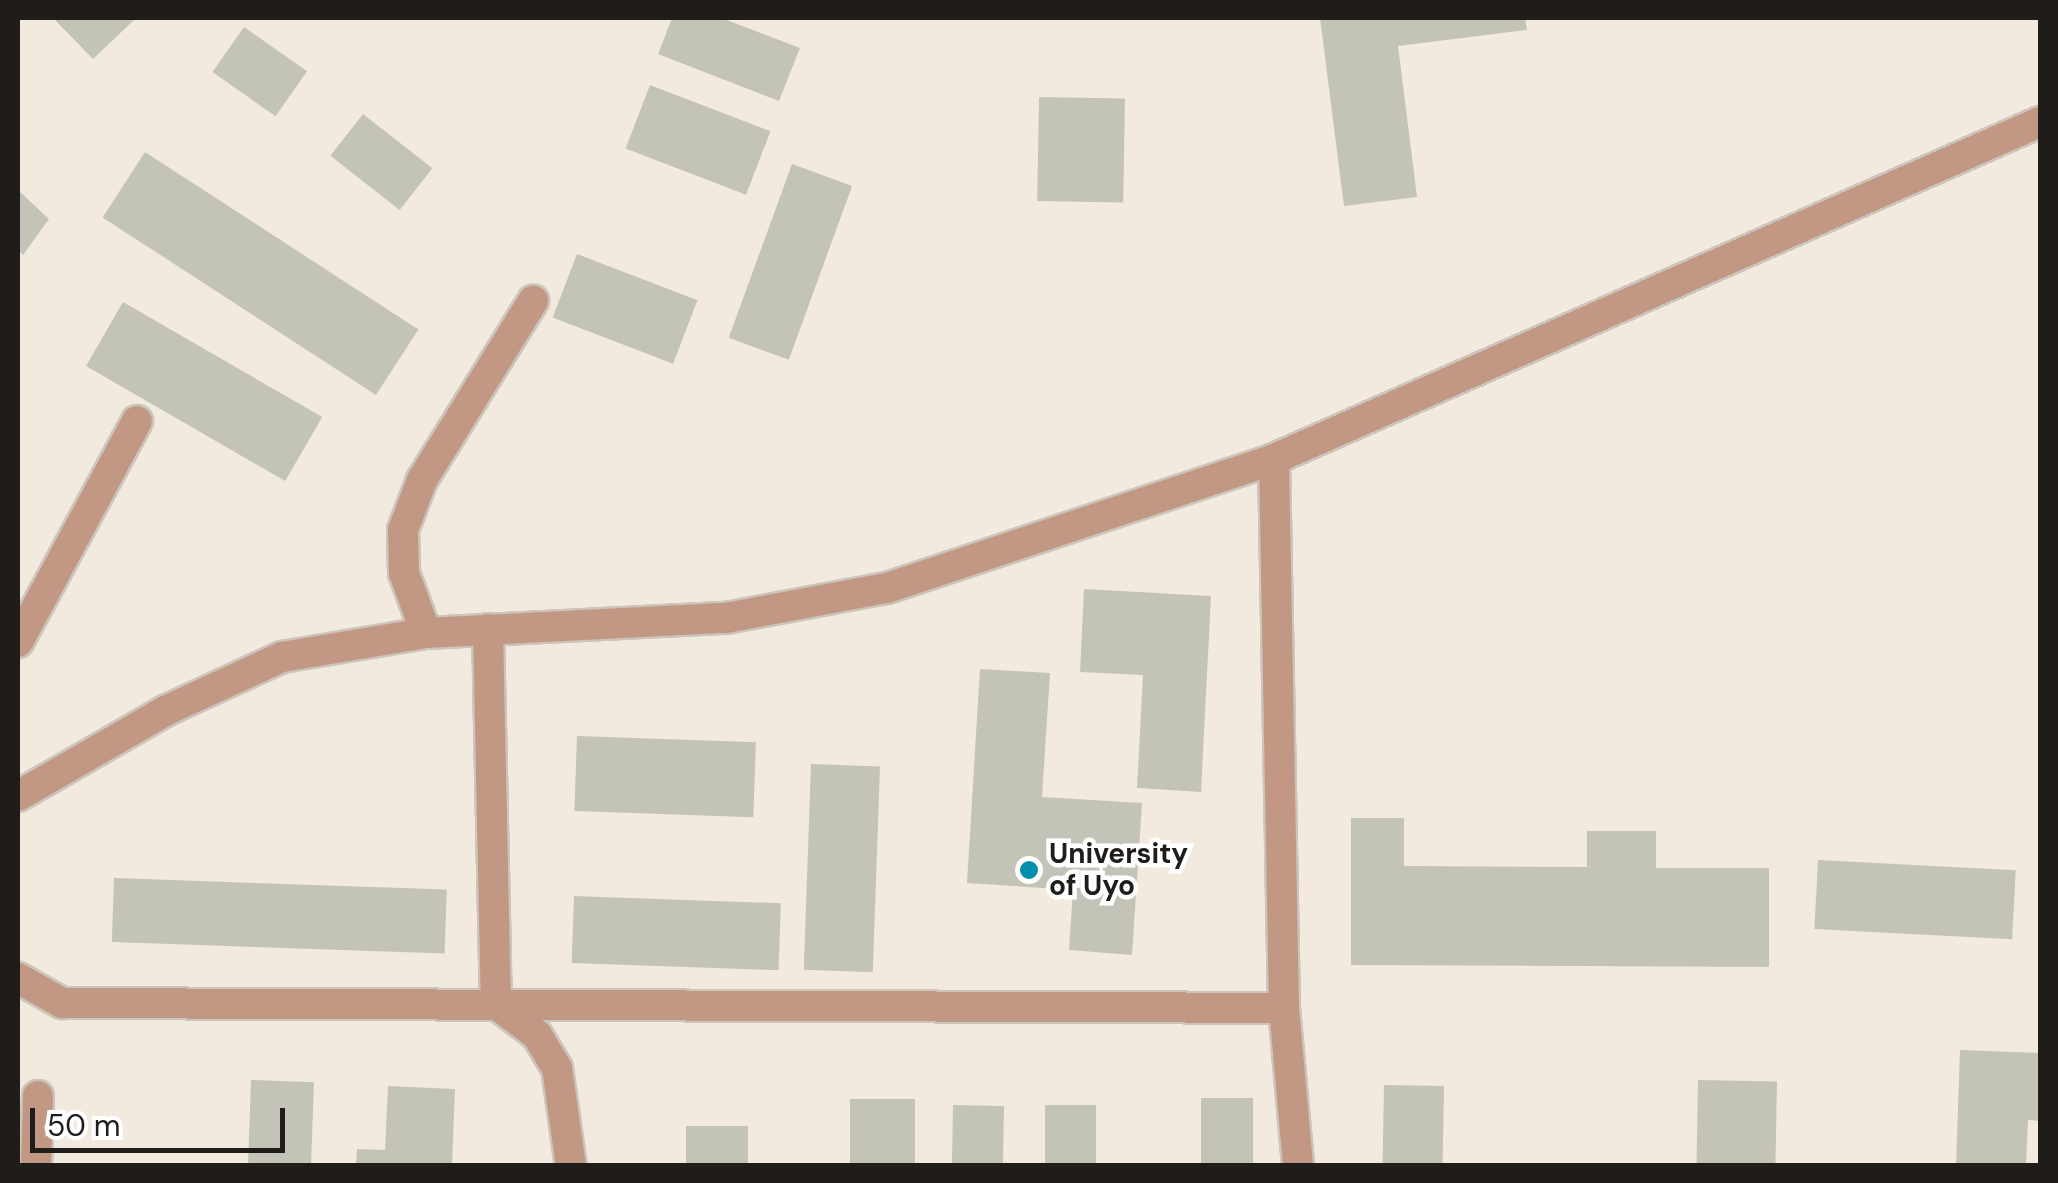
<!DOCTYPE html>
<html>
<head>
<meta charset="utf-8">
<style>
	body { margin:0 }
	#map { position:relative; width:2058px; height:1183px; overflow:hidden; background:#f2eadf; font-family:"DM Sans",sans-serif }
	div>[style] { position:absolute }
	.building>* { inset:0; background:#c4c3b7; transform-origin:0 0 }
	.roads { filter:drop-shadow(2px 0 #ccc5bb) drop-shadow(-2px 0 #ccc5bb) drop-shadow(0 2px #ccc5bb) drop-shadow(0 -2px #ccc5bb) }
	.minor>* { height:30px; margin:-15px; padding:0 15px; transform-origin:15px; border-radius:15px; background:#c29885 }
	.dots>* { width:28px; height:28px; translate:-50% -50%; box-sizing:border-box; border:5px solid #fff; border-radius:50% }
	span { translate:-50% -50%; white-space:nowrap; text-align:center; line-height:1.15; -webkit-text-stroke:9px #fff; paint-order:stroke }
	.poi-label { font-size:28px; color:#1f1c19; font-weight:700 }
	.left { translate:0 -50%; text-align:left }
	.frame { position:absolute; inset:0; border:20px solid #1f1c19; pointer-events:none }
	.scale { position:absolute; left:30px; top:1108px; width:255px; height:45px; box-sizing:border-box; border:5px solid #1f1c19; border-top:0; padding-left:12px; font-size:30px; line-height:35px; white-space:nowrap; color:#1f1c19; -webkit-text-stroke:8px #fff; paint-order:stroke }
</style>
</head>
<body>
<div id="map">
	<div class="building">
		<i style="clip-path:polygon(53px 18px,136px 18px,93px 59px)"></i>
		<i style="clip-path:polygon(672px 18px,721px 18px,800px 48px,779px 101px,658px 54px)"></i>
		<i style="clip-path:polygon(1320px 18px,1525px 18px,1527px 30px,1398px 46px,1417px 197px,1344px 206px)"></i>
		<i style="left:244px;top:27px;width:77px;height:55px;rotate:35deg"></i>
		<i style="left:650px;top:85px;width:129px;height:68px;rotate:21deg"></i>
		<i style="left:1039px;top:97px;width:86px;height:104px;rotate:1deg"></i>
		<i style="left:363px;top:114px;width:88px;height:53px;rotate:38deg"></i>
		<i style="left:145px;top:152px;width:326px;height:78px;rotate:33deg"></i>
		<i style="left:792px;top:164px;width:64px;height:185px;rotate:20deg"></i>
		<i style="clip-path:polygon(18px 190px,49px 219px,23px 255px,18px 250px)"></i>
		<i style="left:577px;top:254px;width:129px;height:68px;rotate:21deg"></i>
		<i style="left:123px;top:302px;width:230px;height:74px;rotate:30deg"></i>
		<i style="clip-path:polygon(1084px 589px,1211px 596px,1201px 792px,1137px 788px,1143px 675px,1080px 672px)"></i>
		<i style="clip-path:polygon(980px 669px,1050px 673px,1042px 797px,1142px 803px,1132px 955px,1069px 950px,1073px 890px,967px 883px)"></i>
		<i style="left:577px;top:736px;width:179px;height:75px;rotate:2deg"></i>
		<i style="left:811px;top:764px;width:69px;height:206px;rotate:2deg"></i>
		<i style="clip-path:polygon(1351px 818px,1404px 818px,1404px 866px,1587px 867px,1587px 831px,1656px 831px,1656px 868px,1769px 868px,1769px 967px,1351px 965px)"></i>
		<i style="left:1818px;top:860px;width:198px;height:69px;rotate:3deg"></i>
		<i style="left:114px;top:878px;width:333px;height:64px;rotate:2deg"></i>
		<i style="left:574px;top:896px;width:207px;height:67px;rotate:2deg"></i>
		<i style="clip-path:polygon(1960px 1050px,2040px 1053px,2040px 1121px,2028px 1120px,2026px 1166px,1956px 1166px)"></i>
		<i style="left:251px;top:1080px;width:63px;height:86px;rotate:2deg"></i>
		<i style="left:1698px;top:1080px;width:79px;height:86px;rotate:1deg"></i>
		<i style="left:1384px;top:1085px;width:60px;height:81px;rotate:1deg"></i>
		<i style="clip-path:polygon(388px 1086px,455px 1089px,452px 1166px,356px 1166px,357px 1149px,385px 1150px)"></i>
		<i style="left:1201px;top:1098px;width:52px;height:68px"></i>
		<i style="left:850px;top:1099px;width:65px;height:67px"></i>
		<i style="left:953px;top:1105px;width:51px;height:61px;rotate:1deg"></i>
		<i style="left:1045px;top:1105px;width:51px;height:61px"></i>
		<i style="left:686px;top:1126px;width:62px;height:40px"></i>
	</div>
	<div class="roads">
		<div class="minor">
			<i style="left:1274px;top:459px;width:549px;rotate:88.96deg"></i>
			<i style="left:1284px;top:1008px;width:159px;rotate:84.9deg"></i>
			<i style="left:488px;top:629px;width:375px;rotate:88.8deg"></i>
			<i style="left:496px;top:1004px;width:51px;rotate:37.1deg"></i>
			<i style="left:537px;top:1035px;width:39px;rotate:59deg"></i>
			<i style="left:557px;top:1068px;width:99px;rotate:81.9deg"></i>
			<i style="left:426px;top:633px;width:64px;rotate:-110.1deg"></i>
			<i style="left:404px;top:573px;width:43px;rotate:-91.3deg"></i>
			<i style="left:403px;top:530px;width:53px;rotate:-69.2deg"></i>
			<i style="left:422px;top:480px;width:211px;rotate:-58.2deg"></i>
			<i style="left:18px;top:642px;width:251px;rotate:-61.7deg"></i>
			<i style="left:18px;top:796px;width:170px;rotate:-30deg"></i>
			<i style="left:165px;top:711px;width:129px;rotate:-24.8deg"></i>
			<i style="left:282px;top:657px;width:146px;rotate:-9.5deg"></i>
			<i style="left:426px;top:633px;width:300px;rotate:-2.9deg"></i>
			<i style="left:726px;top:618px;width:164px;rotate:-10.6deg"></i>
			<i style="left:887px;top:588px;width:408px;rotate:-18.4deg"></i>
			<i style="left:1274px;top:459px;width:837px;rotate:-23.75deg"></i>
			<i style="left:18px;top:978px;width:51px;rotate:29.6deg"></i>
			<i style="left:62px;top:1003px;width:1222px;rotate:0.23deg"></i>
			<i style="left:36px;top:1166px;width:70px;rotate:-88.4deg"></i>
		</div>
	</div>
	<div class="dots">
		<i style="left:1029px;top:870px;background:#038eac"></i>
	</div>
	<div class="poi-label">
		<span class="left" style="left:1049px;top:870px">University<br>of Uyo</span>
	</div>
	<div class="frame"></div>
	<div class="scale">50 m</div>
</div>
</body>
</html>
